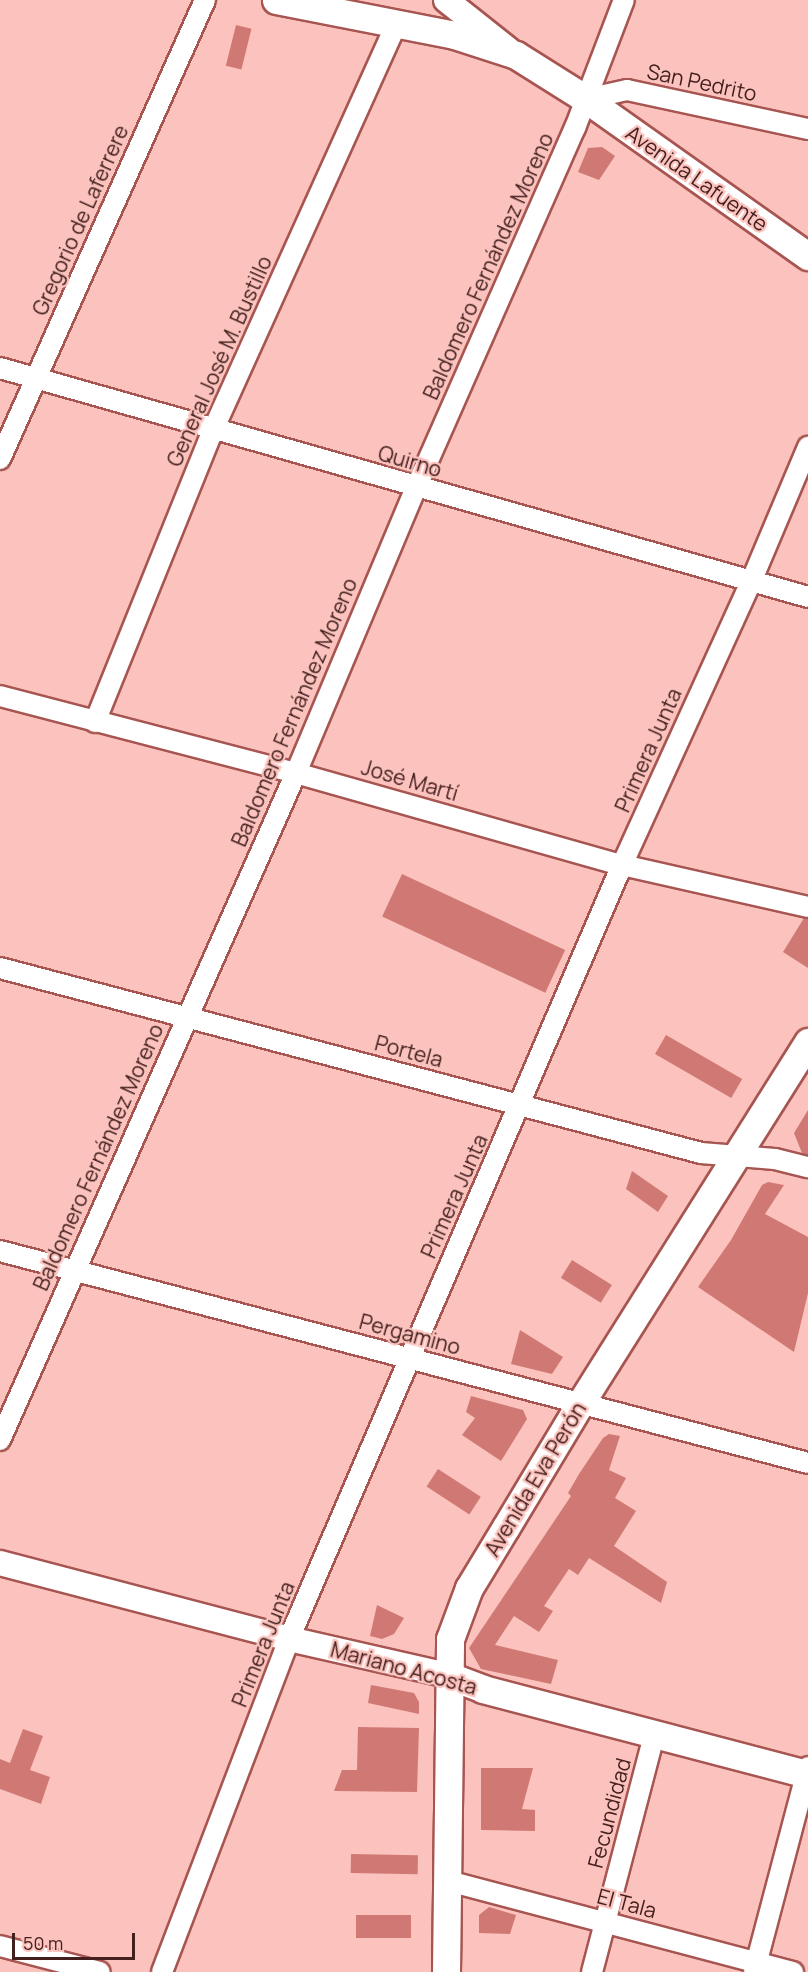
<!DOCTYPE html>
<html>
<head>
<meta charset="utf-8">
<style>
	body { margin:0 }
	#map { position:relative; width:808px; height:1972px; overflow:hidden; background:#fcc3be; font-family:Manrope,sans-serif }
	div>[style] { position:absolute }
	.building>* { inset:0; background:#d07974; transform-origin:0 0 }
	.roads { filter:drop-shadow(2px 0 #a75551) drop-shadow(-2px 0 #a75551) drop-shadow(0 2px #a75551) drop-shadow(0 -2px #a75551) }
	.minor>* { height:20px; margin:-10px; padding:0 10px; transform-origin:10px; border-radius:10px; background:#fff }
	.tertiary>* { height:24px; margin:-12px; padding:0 12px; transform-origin:12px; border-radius:12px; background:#fff }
	.secondary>* { height:27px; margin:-13.5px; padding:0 13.5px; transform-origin:13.5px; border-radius:13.5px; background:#fff }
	span { translate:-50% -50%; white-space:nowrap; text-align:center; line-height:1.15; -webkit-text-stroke:4.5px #fcc3be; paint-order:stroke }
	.street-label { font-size:21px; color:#43201e }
	.scale { position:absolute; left:12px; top:1933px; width:123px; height:27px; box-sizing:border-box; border:3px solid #43201e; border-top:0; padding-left:8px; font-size:18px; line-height:21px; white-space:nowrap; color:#43201e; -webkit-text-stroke:4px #fcc3be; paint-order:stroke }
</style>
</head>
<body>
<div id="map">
	<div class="building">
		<i style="left:236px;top:25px;width:16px;height:42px;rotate:14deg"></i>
		<i style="clip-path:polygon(602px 147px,615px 156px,599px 180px,578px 172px,588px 148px)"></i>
		<i style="left:402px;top:874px;width:180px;height:47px;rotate:25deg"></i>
		<i style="clip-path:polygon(804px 918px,808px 919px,808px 968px,783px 952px)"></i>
		<i style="left:666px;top:1035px;width:88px;height:22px;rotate:30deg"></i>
		<i style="clip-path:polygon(808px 1110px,808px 1155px,802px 1153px,794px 1133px)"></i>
		<i style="clip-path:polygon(632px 1171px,668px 1196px,658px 1212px,626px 1189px)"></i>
		<i style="clip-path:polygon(768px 1182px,784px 1185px,765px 1214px,808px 1237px,808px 1293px,794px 1352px,698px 1287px,731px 1240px,762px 1185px)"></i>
		<i style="left:572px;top:1260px;width:47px;height:21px;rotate:32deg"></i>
		<i style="clip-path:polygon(520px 1330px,563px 1357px,552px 1374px,511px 1364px)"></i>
		<i style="clip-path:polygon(471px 1396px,523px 1410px,527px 1419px,501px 1461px,462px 1435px,475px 1418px,466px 1412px)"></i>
		<i style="clip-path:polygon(609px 1434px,620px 1436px,609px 1470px,626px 1478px,615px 1498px,636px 1511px,614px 1546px,667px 1582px,661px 1603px,589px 1558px,578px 1575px,569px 1569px,544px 1606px,553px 1611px,539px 1632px,514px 1616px,495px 1645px,558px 1660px,551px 1684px,481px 1669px,469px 1648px,571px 1496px,568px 1493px,579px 1474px,603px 1438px)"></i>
		<i style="left:438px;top:1469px;width:51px;height:21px;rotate:33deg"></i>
		<i style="clip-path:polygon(377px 1605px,404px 1618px,394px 1634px,382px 1639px,370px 1636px)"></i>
		<i style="clip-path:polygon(371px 1685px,414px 1693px,419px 1702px,419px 1714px,368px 1703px)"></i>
		<i style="clip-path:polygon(358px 1727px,419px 1728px,417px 1792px,334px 1791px,342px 1770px,357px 1770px)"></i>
		<i style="clip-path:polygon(23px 1729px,43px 1736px,30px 1770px,50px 1777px,41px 1804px,0 1789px,0 1759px,10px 1763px)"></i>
		<i style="clip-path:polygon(481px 1768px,533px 1768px,522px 1809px,535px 1810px,535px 1831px,481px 1830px)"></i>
		<i style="left:351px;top:1854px;width:67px;height:19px;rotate:1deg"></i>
		<i style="clip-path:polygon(489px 1907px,516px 1915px,510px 1934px,479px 1933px,479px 1915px)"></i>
		<i style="left:356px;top:1915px;width:55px;height:23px"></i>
	</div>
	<div class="roads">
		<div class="minor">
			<i style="left:586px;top:99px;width:42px;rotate:-12.4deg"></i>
			<i style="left:627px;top:90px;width:185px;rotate:12.2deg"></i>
			<i style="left:0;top:368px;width:840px;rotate:15.82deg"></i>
			<i style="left:0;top:459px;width:503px;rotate:-65.93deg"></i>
			<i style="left:0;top:696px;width:306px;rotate:14.6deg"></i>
			<i style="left:296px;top:773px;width:339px;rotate:15.8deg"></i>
			<i style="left:622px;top:865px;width:191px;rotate:12.7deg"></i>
			<i style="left:95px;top:722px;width:317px;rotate:-68deg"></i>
			<i style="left:214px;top:428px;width:444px;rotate:-65.7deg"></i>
			<i style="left:0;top:968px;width:725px;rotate:14.78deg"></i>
			<i style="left:701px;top:1153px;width:74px;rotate:4.6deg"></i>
			<i style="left:775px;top:1159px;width:34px;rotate:14deg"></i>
			<i style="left:0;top:1251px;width:835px;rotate:14.7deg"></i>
			<i style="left:0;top:1440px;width:730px;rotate:-66.07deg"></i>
			<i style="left:296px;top:773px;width:309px;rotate:-67.2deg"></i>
			<i style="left:416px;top:488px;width:394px;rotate:-66.2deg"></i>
			<i style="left:575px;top:128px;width:137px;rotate:-69.1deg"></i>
			<i style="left:448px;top:1881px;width:357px;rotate:14.8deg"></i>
			<i style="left:0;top:1946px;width:103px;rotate:14.6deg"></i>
			<i style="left:162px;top:1972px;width:356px;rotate:-69.1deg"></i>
			<i style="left:289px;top:1639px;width:843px;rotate:-66.72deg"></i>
			<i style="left:622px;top:865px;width:311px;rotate:-65.5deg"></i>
			<i style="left:751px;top:582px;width:147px;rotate:-67.1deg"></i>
			<i style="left:592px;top:1972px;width:245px;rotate:-75.3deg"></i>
			<i style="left:754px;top:1972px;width:212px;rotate:-75.2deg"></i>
		</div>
		<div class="tertiary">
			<i style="left:446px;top:0;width:80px;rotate:38.4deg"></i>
			<i style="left:0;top:1563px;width:299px;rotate:14.7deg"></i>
			<i style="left:289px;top:1639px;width:162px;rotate:12.8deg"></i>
		</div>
		<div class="secondary">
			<i style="left:276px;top:0;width:181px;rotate:11.1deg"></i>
			<i style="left:454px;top:35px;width:65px;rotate:17.9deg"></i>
			<i style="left:516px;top:55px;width:83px;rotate:32.2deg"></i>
			<i style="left:586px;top:99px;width:272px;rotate:35.3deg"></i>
			<i style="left:447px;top:1675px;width:39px;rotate:21deg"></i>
			<i style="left:483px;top:1689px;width:336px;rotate:14.7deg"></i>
			<i style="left:446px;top:1972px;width:333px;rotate:-89.3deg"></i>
			<i style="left:450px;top:1639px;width:54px;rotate:-69.6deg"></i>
			<i style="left:469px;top:1588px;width:71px;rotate:-58.8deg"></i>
			<i style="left:506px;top:1527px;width:144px;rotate:-59deg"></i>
			<i style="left:580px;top:1404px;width:428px;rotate:-57.8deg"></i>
		</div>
	</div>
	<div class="street-label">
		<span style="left:702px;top:82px;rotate:12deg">San Pedrito</span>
		<span style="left:697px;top:178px;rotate:35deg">Avenida Lafuente</span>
		<span style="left:80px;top:220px;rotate:-66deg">Gregorio de Laferrere</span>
		<span style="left:488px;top:266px;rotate:-66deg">Baldomero Fernández Moreno</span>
		<span style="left:219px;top:361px;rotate:-66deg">General José M. Bustillo</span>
		<span style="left:410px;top:461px;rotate:16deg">Quirno</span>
		<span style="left:294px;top:712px;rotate:-67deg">Baldomero Fernández Moreno</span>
		<span style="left:648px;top:750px;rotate:-66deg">Primera Junta</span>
		<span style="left:410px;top:780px;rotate:16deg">José Martí</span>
		<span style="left:409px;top:1051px;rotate:15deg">Portela</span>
		<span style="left:98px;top:1157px;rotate:-66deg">Baldomero Fernández Moreno</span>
		<span style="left:454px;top:1196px;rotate:-66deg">Primera Junta</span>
		<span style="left:410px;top:1334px;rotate:15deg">Pergamino</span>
		<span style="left:535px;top:1479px;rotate:-59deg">Avenida Eva Perón</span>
		<span style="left:263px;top:1644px;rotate:-68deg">Primera Junta</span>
		<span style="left:404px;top:1668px;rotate:15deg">Mariano Acosta</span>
		<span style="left:609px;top:1813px;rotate:-75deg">Fecundidad</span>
		<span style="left:627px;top:1903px;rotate:15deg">El Tala</span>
	</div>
	<div class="scale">50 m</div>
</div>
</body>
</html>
